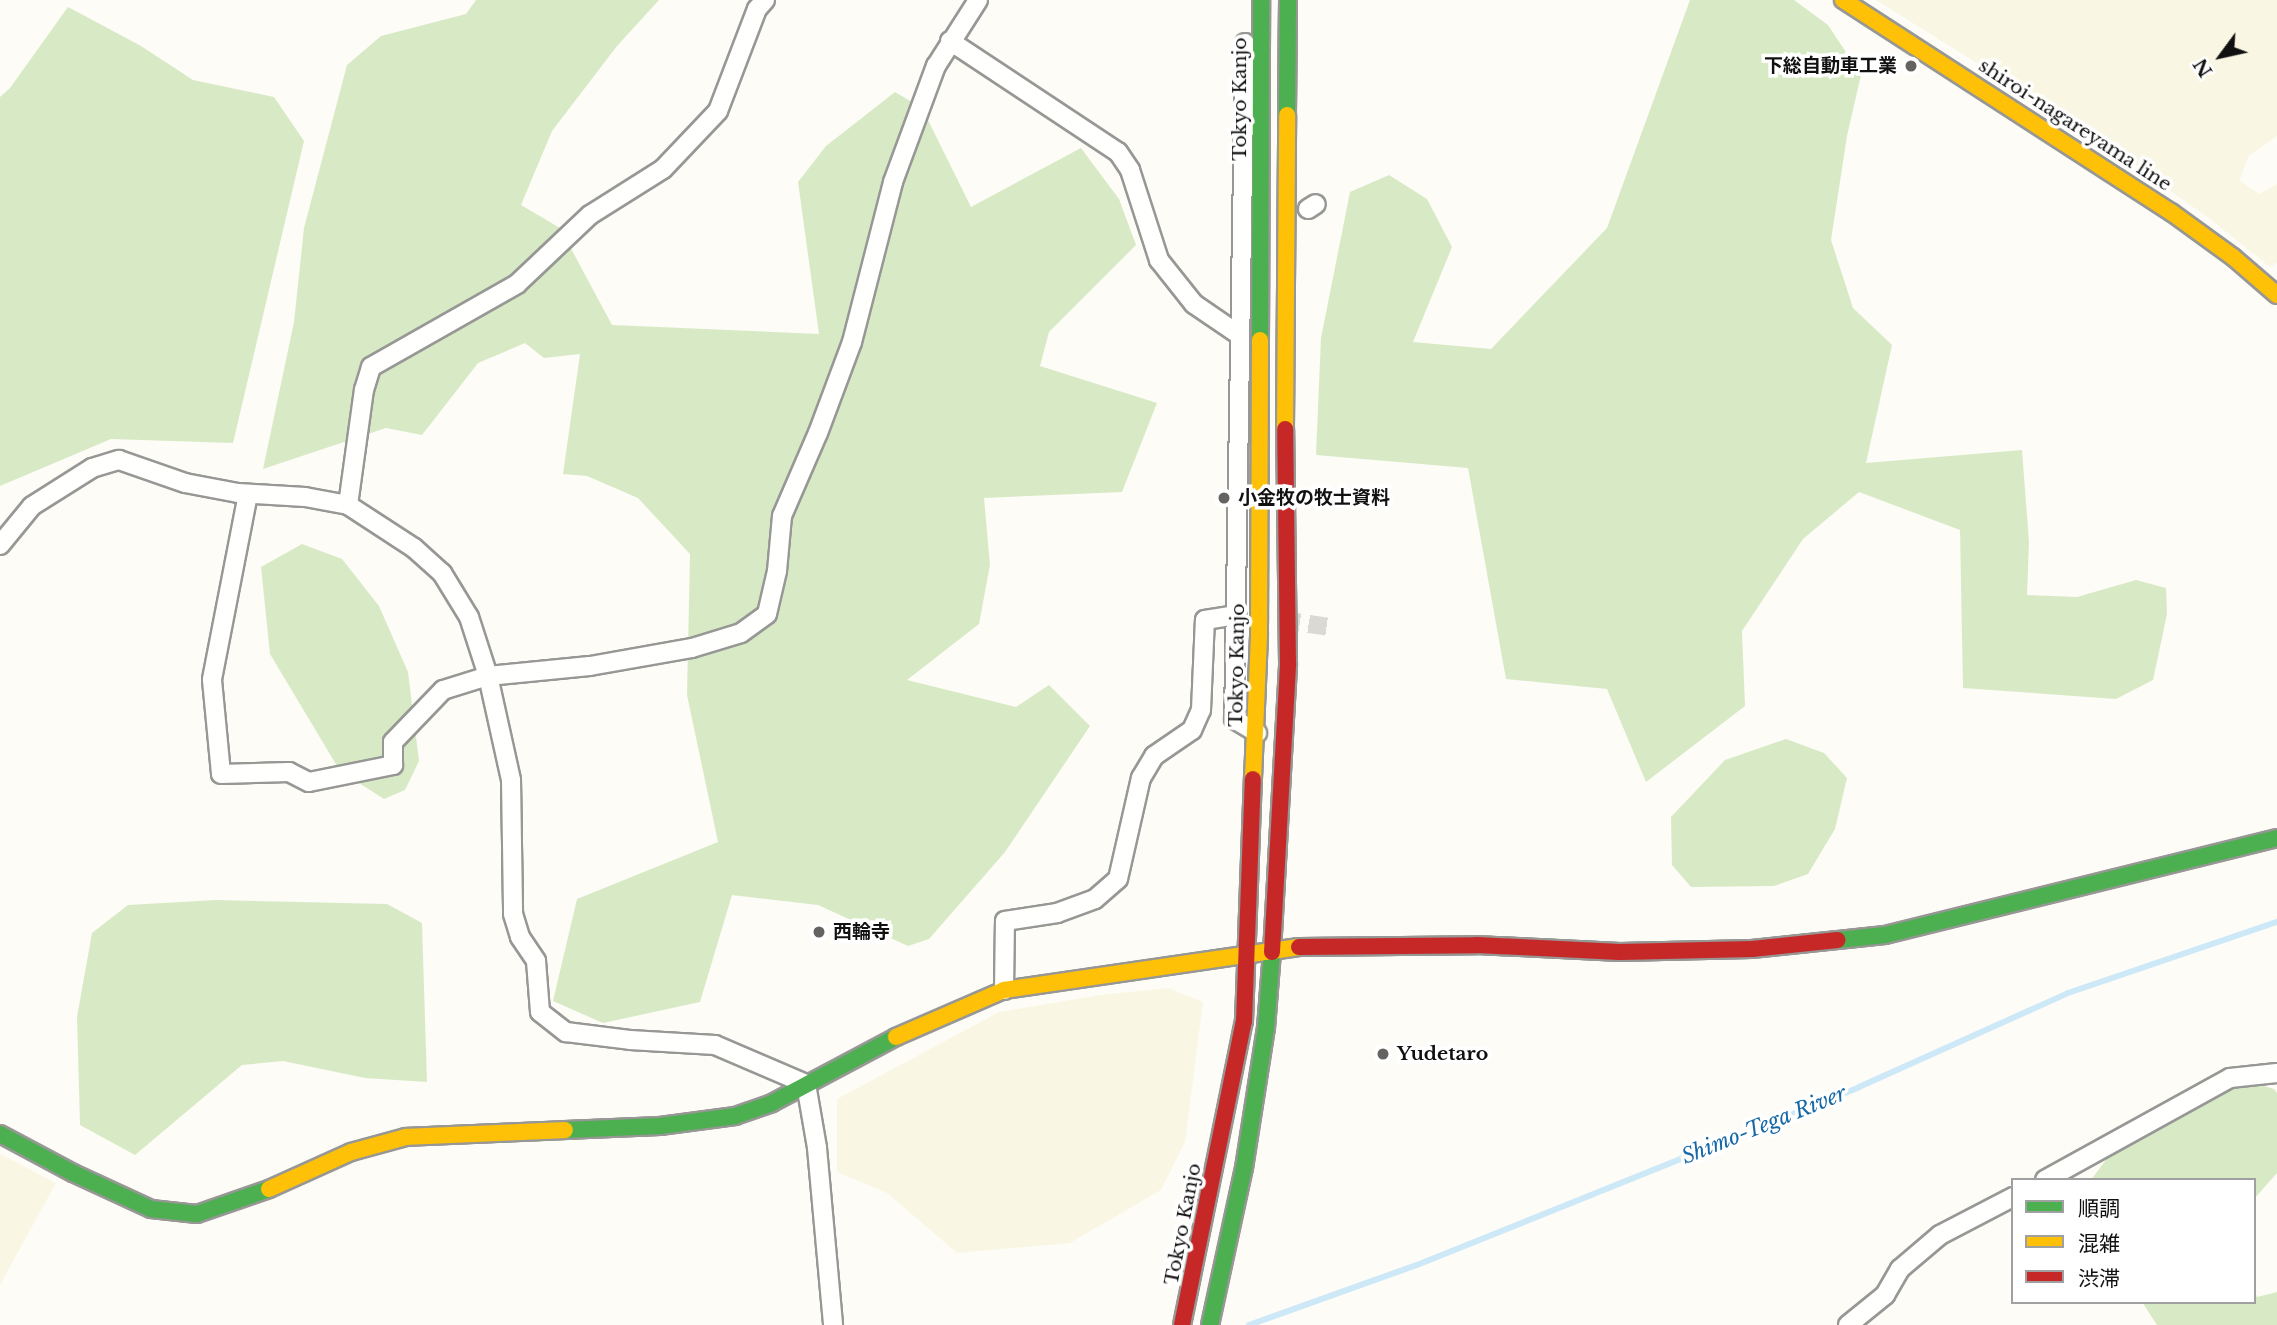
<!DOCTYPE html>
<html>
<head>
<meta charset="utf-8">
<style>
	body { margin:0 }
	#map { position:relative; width:2277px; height:1325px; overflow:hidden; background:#fdfcf7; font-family:"Libre Baskerville","Noto Sans JP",serif }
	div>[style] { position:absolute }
	.farmland>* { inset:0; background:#f9f7e4 }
	.forest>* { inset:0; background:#d8eac5 }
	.stream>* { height:6px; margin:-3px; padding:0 3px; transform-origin:3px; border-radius:3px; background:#cde8f7 }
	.street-tunnel>* { height:18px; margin-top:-9px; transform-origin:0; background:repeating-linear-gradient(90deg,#dad9d4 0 18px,transparent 0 27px) }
	.roads { filter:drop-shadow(2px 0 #979795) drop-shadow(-2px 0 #979795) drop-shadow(0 2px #979795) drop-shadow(0 -2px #979795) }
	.street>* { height:18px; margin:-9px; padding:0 9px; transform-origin:9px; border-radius:9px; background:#fffffe }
	.fast>* { height:16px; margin:-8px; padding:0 8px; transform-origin:8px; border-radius:8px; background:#4caf50 }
	.slow>* { height:16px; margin:-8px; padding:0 8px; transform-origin:8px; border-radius:8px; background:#ffc107 }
	.jam>* { height:16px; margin:-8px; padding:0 8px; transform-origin:8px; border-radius:8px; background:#c62828 }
	.dots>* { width:19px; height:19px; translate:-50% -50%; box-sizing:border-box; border:4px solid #fff; border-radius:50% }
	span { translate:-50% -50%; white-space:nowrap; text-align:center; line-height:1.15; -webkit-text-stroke:7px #fff; paint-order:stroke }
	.poi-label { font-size:19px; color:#111; font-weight:700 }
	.right { translate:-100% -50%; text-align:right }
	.left { translate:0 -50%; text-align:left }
	.street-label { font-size:19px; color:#111 }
	.water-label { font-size:21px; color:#1768a6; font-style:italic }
	.legend { position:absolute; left:2011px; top:1178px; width:245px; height:126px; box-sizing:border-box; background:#fff; border:2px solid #a0a0a0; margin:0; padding:9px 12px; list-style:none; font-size:21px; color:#111 }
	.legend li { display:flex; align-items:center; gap:14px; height:35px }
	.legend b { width:35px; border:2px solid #a0a0a0 }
	.north { position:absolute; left:2186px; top:21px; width:70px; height:70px; -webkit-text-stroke:5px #fff; paint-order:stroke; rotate:237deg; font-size:19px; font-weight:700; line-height:28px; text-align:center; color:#111 }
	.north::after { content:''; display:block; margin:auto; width:24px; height:32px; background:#111; clip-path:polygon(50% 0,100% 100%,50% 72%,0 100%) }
</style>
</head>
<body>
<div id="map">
	<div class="farmland">
		<i style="clip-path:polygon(1876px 0,2277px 0,2277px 136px,2249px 156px,2239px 180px,2259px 194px,2277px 184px,2277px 263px,2270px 267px,2210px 219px,2079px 127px)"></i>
		<i style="clip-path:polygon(1168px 988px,1203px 1002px,1185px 1142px,1161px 1190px,1070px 1243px,957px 1253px,887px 1193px,837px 1172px,837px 1099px,999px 1012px,1100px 995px)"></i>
		<i style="clip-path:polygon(0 1154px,56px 1183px,0 1285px)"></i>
	</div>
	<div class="forest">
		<i style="clip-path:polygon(476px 0,659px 0,617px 46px,552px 131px,521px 205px,560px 228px,612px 325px,819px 334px,798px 182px,826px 146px,895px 92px,922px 108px,971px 207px,1081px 148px,1119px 199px,1136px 245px,1049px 332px,1040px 366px,1157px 403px,1122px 492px,984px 498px,990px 565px,979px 624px,907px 680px,1016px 707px,1049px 685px,1090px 726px,1005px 852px,929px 939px,908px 946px,818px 905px,732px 895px,700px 1002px,603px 1023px,553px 1001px,577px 899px,718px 842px,687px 695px,690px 554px,638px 498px,587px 476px,563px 474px,580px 354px,544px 358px,525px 343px,478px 363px,422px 435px,386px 428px,263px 469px,294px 322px,304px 228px,347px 65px,381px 36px,466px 14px)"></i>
		<i style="clip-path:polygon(1690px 0,1794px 0,1828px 25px,1861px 75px,1847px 136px,1831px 240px,1853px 308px,1892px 345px,1866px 463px,2022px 450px,2029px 542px,2027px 595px,2077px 597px,2136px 580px,2166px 588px,2167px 614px,2153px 680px,2116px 699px,1963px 688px,1960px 530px,1859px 492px,1803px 539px,1742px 631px,1745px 706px,1646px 782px,1607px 689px,1506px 679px,1468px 468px,1316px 455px,1321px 338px,1350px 192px,1389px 175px,1427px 199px,1452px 247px,1413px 342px,1491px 349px,1607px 228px)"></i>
		<i style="clip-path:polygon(68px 7px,141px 46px,193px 80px,274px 97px,304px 141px,233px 443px,111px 439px,0 486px,0 97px,10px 88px)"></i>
		<i style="clip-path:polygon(302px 544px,342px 559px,379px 606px,408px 672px,419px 761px,405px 790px,384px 799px,340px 771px,270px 654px,261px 567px)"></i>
		<i style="clip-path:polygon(1786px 739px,1824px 753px,1847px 778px,1835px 829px,1808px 874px,1774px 886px,1691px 887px,1672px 865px,1671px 817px,1725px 760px)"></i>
		<i style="clip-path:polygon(216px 900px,387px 904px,422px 923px,427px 1082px,365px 1078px,283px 1061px,242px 1065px,135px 1155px,80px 1125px,77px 1017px,92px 933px,128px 905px)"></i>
		<i style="clip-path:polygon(2217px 1073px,2274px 1089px,2277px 1093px,2277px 1173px,2254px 1199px,2254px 1180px,2091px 1180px,2134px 1122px)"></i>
		<i style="clip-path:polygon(2254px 1289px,2257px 1297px,2277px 1292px,2277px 1325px,2157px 1325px,2142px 1302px,2254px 1302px)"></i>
	</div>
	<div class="stream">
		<i style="left:1249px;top:1325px;width:178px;rotate:-19.7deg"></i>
		<i style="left:1417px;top:1265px;width:476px;rotate:-21.9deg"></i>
		<i style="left:1859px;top:1087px;width:229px;rotate:-24.2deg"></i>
		<i style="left:2068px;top:993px;width:221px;rotate:-18.8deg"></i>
	</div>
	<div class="street-tunnel">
		<i style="left:1282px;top:620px;width:49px;rotate:8.3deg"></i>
	</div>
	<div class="roads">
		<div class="street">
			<i style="left:950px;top:41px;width:201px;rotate:33.5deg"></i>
			<i style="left:1118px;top:152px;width:22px;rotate:56deg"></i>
			<i style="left:1130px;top:170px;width:95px;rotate:72.1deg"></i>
			<i style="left:1159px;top:260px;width:56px;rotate:51.5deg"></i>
			<i style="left:1194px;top:304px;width:53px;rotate:34.3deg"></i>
			<i style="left:1245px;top:43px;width:676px;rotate:90.93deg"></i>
			<i style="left:1234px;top:719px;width:27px;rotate:31deg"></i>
			<i style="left:1308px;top:209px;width:9px;rotate:-32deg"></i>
			<i style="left:248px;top:494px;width:189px;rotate:101deg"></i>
			<i style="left:212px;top:680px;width:94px;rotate:84.5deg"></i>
			<i style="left:221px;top:774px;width:68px;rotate:-1.7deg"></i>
			<i style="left:289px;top:772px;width:22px;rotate:27deg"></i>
			<i style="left:309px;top:782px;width:86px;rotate:-11.4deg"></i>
			<i style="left:393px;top:765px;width:23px;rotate:-90deg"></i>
			<i style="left:393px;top:742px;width:72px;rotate:-46.1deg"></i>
			<i style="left:443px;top:690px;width:47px;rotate:-17.3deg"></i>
			<i style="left:488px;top:676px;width:102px;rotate:-5.6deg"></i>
			<i style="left:590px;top:666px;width:104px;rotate:-10deg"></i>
			<i style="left:692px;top:648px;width:51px;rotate:-17deg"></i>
			<i style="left:741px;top:633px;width:32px;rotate:-36deg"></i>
			<i style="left:767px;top:614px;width:44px;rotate:-76.9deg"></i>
			<i style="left:777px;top:571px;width:55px;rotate:-84.8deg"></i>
			<i style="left:782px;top:516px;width:90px;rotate:-66.6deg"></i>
			<i style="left:818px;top:433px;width:97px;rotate:-69.5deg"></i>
			<i style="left:852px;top:342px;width:165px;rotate:-75.6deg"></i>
			<i style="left:893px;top:182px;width:124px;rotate:-69.7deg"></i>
			<i style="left:936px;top:66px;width:78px;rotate:-57.5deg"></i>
			<i style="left:348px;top:505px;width:116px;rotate:-82.1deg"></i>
			<i style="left:364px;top:390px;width:24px;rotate:-73deg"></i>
			<i style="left:371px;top:367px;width:168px;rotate:-29.6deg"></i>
			<i style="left:517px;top:284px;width:100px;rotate:-43.4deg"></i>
			<i style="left:590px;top:215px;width:86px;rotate:-32.2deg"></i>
			<i style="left:663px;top:169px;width:80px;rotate:-46.5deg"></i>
			<i style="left:718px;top:111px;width:109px;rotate:-69.1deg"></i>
			<i style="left:757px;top:9px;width:12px;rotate:-48deg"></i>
			<i style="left:0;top:545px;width:50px;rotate:-50.6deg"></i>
			<i style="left:32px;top:506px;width:71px;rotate:-32.3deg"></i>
			<i style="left:92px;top:468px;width:28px;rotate:-17deg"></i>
			<i style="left:119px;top:460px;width:70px;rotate:19.2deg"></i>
			<i style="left:185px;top:483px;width:54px;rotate:10.7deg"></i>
			<i style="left:238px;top:493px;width:67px;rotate:3.4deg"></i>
			<i style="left:305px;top:497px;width:44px;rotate:10.5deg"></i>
			<i style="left:348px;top:505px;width:79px;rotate:33.1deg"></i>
			<i style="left:414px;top:548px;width:38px;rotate:42deg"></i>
			<i style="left:442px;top:573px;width:52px;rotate:58.5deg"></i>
			<i style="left:469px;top:617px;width:62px;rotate:72.1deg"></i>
			<i style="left:488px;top:676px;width:107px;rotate:77.5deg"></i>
			<i style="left:511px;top:780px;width:134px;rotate:89.1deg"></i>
			<i style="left:513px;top:914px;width:24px;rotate:73deg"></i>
			<i style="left:520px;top:937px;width:29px;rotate:56deg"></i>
			<i style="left:536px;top:961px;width:51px;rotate:85.5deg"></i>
			<i style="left:540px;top:1012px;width:33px;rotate:38deg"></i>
			<i style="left:566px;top:1032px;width:64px;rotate:7.1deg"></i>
			<i style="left:630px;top:1040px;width:85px;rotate:3.4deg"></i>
			<i style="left:715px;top:1045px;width:99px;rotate:23.2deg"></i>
			<i style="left:806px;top:1084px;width:65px;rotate:80.2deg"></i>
			<i style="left:817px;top:1148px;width:178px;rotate:84.8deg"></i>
			<i style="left:1004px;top:990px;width:69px;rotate:-89.2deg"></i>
			<i style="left:1005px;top:921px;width:53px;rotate:-8.7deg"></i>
			<i style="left:1057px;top:913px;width:40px;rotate:-20.2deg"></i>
			<i style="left:1095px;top:899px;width:30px;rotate:-41deg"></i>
			<i style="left:1118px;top:879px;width:104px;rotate:-77.2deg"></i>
			<i style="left:1141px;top:778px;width:26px;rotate:-59deg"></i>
			<i style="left:1154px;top:756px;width:46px;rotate:-34.4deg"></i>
			<i style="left:1192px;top:730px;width:22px;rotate:-66deg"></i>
			<i style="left:1201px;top:710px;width:90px;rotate:-87.5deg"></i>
			<i style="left:1205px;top:620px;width:32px;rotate:-9deg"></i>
			<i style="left:2045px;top:1180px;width:211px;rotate:-28.9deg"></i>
			<i style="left:2230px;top:1078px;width:47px;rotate:-6.1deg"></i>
			<i style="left:1848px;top:1325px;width:48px;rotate:-39deg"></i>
			<i style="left:1885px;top:1295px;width:30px;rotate:-60deg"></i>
			<i style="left:1900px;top:1269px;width:52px;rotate:-40.4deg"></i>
			<i style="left:1940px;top:1235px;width:82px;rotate:-27.5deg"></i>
		</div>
		<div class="fast">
			<i style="left:1287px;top:115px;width:115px;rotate:-89.5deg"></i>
			<i style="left:1260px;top:340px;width:340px;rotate:-89.8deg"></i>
			<i style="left:1838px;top:940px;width:47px;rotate:-6.1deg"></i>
			<i style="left:1885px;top:935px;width:404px;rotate:-13.9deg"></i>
			<i style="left:565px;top:1130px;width:95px;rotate:-2.4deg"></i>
			<i style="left:660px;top:1126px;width:76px;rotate:-7.6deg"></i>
			<i style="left:735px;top:1116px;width:39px;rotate:-19deg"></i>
			<i style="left:772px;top:1103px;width:140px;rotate:-28deg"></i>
			<i style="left:0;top:1134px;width:83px;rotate:28.1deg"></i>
			<i style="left:73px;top:1173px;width:86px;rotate:24.8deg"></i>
			<i style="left:151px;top:1209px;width:46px;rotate:6.2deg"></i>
			<i style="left:197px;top:1214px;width:76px;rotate:-19.1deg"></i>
			<i style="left:1210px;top:1325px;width:161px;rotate:-77.8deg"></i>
			<i style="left:1244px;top:1168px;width:142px;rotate:-81.1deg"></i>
			<i style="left:1266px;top:1028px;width:76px;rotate:-85.5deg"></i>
		</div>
		<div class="slow">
			<i style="left:1843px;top:0;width:391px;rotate:32.9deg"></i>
			<i style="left:2171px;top:212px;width:77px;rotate:36deg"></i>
			<i style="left:2233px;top:257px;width:58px;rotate:40.8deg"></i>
			<i style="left:1285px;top:429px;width:314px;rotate:-89.6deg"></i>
			<i style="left:1253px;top:779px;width:146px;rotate:-87.6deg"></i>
			<i style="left:1259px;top:633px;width:293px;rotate:-89.8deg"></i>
			<i style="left:896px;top:1037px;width:118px;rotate:-23.5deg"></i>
			<i style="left:1004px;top:990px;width:298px;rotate:-8.3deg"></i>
			<i style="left:269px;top:1189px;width:90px;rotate:-24.3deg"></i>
			<i style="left:351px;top:1152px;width:57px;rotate:-15.3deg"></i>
			<i style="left:406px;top:1137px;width:159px;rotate:-2.5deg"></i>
		</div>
		<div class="jam">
			<i style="left:1299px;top:947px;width:178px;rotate:-0.6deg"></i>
			<i style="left:1477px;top:945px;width:143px;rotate:2.8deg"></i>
			<i style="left:1620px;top:952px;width:132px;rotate:-1.3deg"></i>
			<i style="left:1752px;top:949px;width:86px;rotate:-6deg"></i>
			<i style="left:1272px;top:952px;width:289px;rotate:-86.8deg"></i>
			<i style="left:1288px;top:663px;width:234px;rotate:-90.7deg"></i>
			<i style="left:1182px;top:1325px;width:310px;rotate:-78.5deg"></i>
			<i style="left:1244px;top:1021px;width:242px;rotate:-87.9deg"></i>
		</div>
	</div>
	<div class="dots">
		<i style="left:1911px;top:66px;background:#646362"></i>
		<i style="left:1224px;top:498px;background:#646362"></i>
		<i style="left:819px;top:932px;background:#646362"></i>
		<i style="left:1383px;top:1054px;background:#646362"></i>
	</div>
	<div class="poi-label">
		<span class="right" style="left:1897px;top:66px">下総自動車工業</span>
		<span class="left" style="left:1238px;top:498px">小金牧の牧士資料</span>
		<span class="left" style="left:833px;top:932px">西輪寺</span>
		<span class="left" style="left:1397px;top:1054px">Yudetaro</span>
	</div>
	<div class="street-label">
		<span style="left:1240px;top:99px;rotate:-90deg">Tokyo Kanjo</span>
		<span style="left:2075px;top:125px;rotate:33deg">shiroi-nagareyama line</span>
		<span style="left:1237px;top:665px;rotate:-89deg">Tokyo Kanjo</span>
		<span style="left:1183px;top:1224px;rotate:-79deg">Tokyo Kanjo</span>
	</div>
	<div class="water-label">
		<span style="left:1764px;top:1125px;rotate:-22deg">Shimo-Tega River</span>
	</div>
	<ul class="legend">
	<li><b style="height:9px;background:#4caf50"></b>順調</li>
	<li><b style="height:9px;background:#ffc107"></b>混雑</li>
	<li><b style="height:9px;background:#c62828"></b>渋滞</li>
	</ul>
	<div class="north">N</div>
</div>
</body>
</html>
